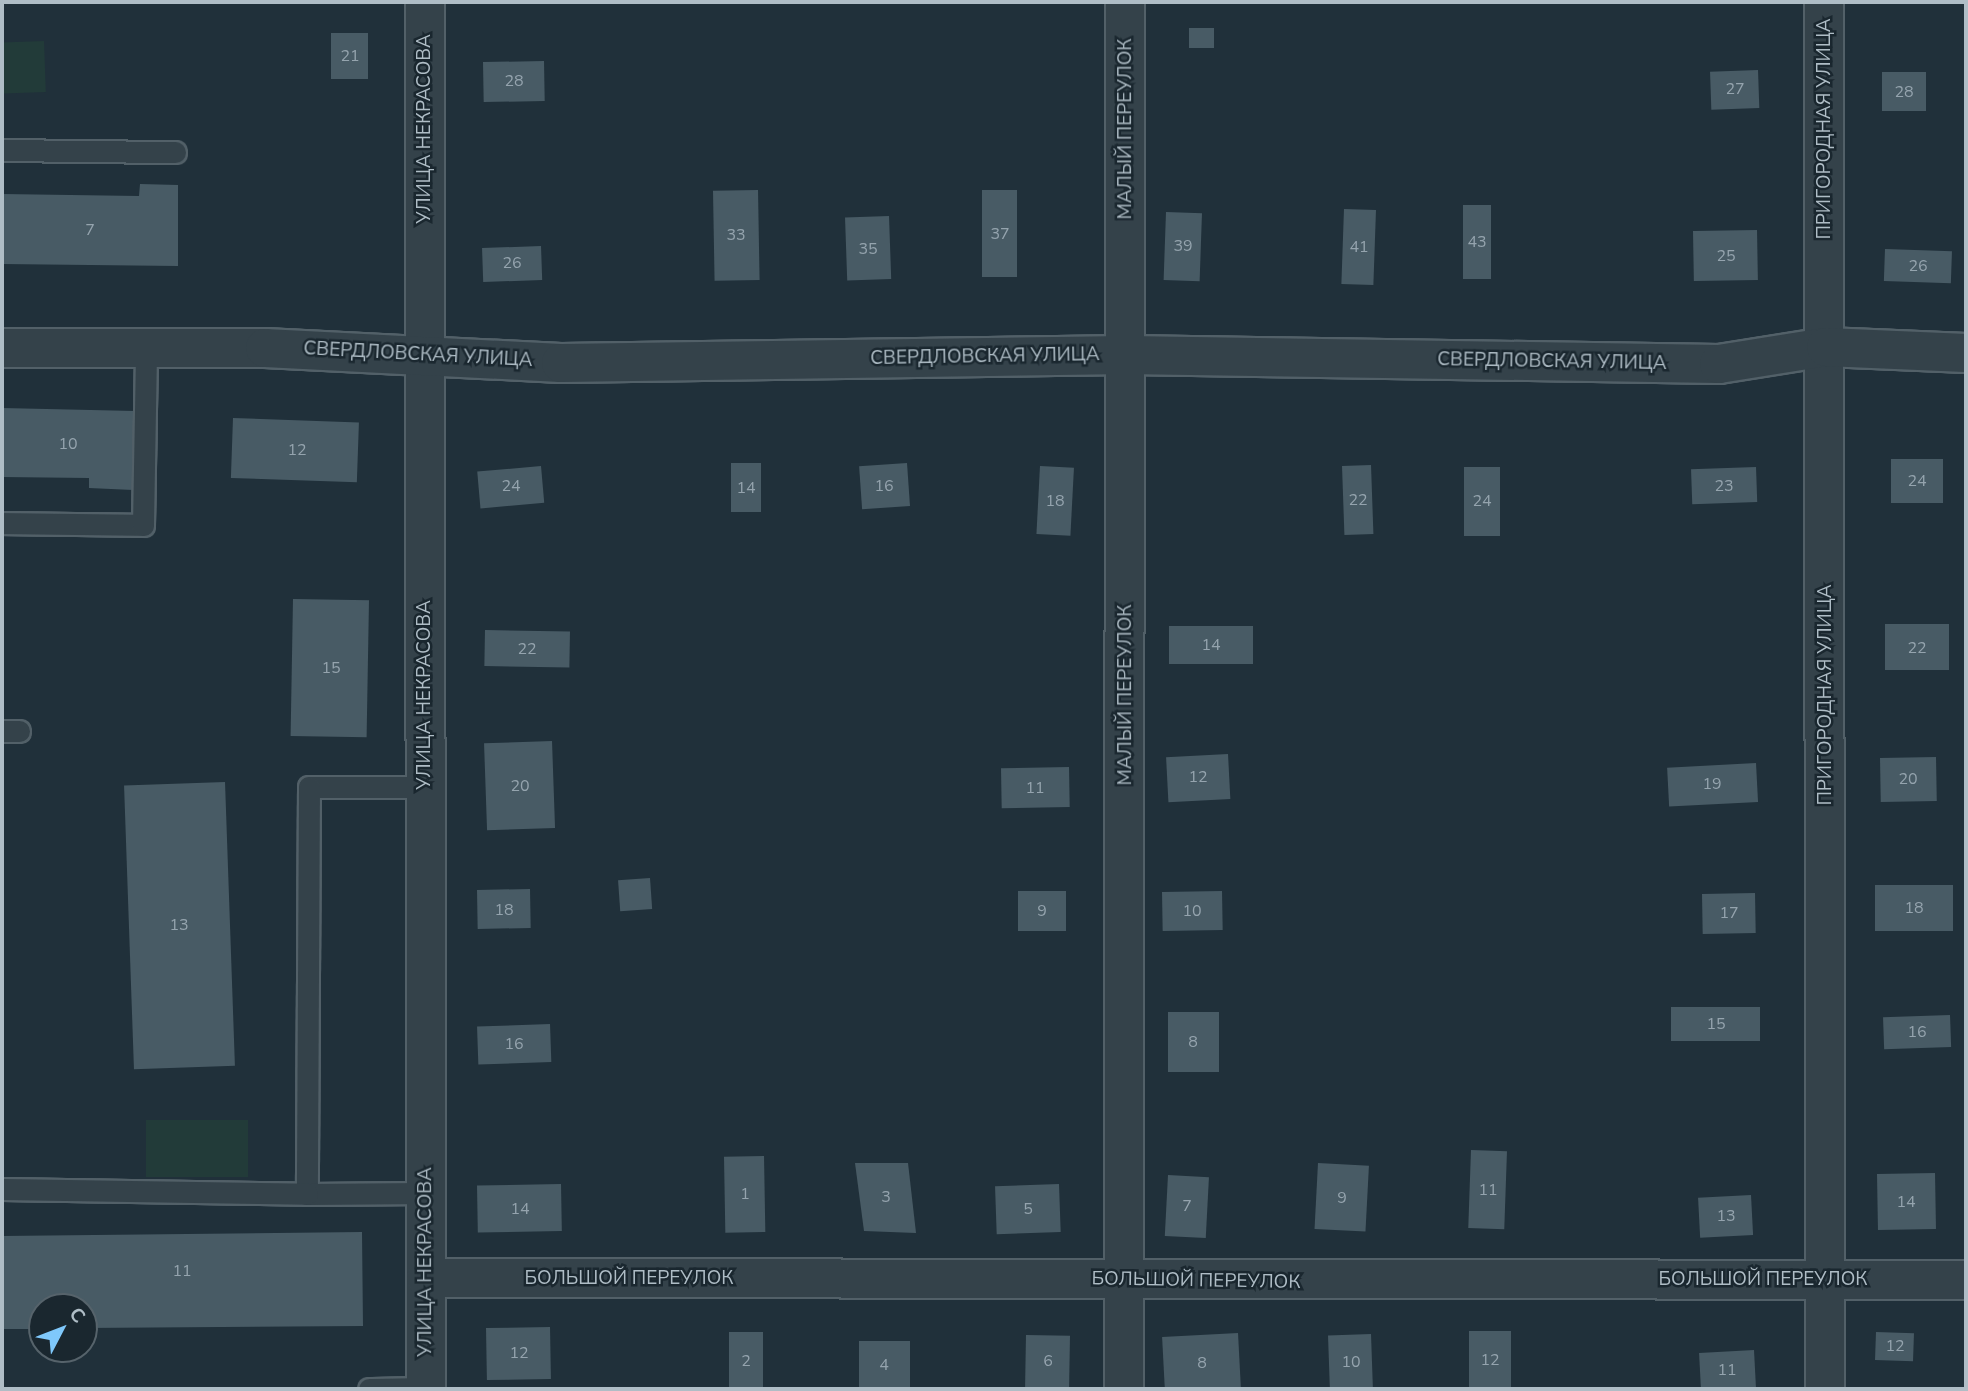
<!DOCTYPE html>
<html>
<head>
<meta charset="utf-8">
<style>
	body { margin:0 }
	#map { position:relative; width:1968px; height:1391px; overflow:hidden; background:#20303a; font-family:"Nunito Sans",sans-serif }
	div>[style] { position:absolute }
	.green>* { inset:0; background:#223b39; transform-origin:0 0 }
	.building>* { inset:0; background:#485b65; transform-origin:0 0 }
	.roads { filter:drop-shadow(2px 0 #526068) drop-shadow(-2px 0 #526068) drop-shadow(0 2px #526068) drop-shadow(0 -2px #526068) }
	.service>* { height:21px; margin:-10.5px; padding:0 10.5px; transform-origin:10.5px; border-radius:10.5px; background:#34424a }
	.minor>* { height:38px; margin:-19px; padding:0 19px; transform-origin:19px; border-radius:19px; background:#34424a }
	span { translate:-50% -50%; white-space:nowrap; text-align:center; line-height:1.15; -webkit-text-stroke:5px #1a272f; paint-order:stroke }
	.number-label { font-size:16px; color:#95a4ae }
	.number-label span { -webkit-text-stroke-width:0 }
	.street-label { font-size:19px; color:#afbdc6 }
	.frame { position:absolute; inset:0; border:4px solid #afbdc6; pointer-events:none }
	.north { position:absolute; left:28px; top:1293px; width:70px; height:70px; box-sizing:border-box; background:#1a272f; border:2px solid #56636b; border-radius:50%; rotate:48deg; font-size:19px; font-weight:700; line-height:28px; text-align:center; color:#afbdc6 }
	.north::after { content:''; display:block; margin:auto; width:24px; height:32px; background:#7fc8fb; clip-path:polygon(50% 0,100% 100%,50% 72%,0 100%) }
</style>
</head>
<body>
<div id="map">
	<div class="green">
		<i style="left:44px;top:41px;width:51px;height:42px;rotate:88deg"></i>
		<i style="left:146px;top:1120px;width:102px;height:57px"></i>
	</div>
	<div class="building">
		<i style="left:1189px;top:28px;width:25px;height:20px"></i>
		<i style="left:331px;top:33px;width:37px;height:46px"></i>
		<i style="left:544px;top:61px;width:40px;height:61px;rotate:89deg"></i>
		<i style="left:1758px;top:70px;width:38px;height:48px;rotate:88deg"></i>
		<i style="left:1882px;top:72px;width:44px;height:39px"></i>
		<i style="clip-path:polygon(140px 184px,178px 185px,178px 266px,2px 264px,2px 194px,139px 196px)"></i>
		<i style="left:758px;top:190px;width:90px;height:45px;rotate:89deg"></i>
		<i style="left:982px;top:190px;width:35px;height:87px"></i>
		<i style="left:1463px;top:205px;width:28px;height:74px"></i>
		<i style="left:1344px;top:209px;width:32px;height:75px;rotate:2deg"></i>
		<i style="left:1166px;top:212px;width:36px;height:68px;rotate:2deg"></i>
		<i style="left:889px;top:216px;width:63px;height:44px;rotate:88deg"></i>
		<i style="left:1757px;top:230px;width:50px;height:64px;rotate:89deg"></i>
		<i style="left:541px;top:246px;width:34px;height:59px;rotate:88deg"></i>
		<i style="left:1885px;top:249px;width:67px;height:32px;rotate:2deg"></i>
		<i style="clip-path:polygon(2px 408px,135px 411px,133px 490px,89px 488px,89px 478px,2px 477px)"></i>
		<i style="left:233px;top:418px;width:126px;height:60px;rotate:2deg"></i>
		<i style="left:1891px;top:459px;width:52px;height:44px"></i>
		<i style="left:731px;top:463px;width:30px;height:49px"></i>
		<i style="left:907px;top:463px;width:43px;height:48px;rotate:86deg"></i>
		<i style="left:1371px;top:465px;width:69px;height:29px;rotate:88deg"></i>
		<i style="left:541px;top:466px;width:37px;height:64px;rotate:85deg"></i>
		<i style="left:1040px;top:466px;width:34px;height:68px;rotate:3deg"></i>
		<i style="left:1464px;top:467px;width:36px;height:69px"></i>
		<i style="left:1756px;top:467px;width:35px;height:65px;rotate:88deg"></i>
		<i style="left:293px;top:599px;width:76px;height:137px;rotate:1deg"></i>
		<i style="left:1949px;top:624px;width:46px;height:64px;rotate:90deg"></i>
		<i style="left:1169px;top:626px;width:84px;height:38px"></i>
		<i style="left:485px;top:630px;width:85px;height:36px;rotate:1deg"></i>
		<i style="left:552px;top:741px;width:87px;height:68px;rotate:88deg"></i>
		<i style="left:1228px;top:754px;width:45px;height:62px;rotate:87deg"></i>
		<i style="left:1936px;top:757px;width:44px;height:56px;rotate:89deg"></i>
		<i style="left:1756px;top:763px;width:39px;height:89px;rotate:87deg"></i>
		<i style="left:1069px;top:767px;width:40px;height:68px;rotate:89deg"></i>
		<i style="left:225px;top:782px;width:284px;height:101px;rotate:88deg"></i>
		<i style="left:650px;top:878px;width:31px;height:32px;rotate:86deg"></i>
		<i style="left:1953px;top:885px;width:46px;height:78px;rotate:90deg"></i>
		<i style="left:530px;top:889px;width:39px;height:53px;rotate:89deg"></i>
		<i style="left:1066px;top:891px;width:40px;height:48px;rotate:90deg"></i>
		<i style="left:1222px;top:891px;width:39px;height:60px;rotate:89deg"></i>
		<i style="left:1755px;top:893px;width:40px;height:53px;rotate:89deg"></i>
		<i style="left:1760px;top:1007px;width:34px;height:89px;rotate:90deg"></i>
		<i style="left:1168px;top:1012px;width:51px;height:60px"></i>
		<i style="left:1950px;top:1015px;width:32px;height:67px;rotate:88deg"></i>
		<i style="left:550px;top:1024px;width:38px;height:73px;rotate:88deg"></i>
		<i style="left:1471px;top:1150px;width:36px;height:78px;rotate:2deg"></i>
		<i style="left:764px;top:1156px;width:76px;height:40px;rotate:89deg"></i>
		<i style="clip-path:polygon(855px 1163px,908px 1163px,916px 1233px,864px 1231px)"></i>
		<i style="left:1318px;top:1163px;width:51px;height:66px;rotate:3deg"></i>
		<i style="left:1935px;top:1173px;width:56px;height:58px;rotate:89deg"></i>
		<i style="left:1168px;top:1175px;width:41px;height:61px;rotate:3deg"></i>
		<i style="left:561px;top:1184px;width:47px;height:84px;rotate:89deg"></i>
		<i style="left:1059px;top:1184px;width:48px;height:64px;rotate:88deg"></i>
		<i style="left:1751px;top:1195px;width:40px;height:53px;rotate:87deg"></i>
		<i style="clip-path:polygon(362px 1232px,363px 1326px,84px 1328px,84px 1307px,42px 1307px,42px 1329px,2px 1329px,2px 1236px)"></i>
		<i style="left:550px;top:1327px;width:52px;height:64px;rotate:89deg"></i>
		<i style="left:1469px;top:1331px;width:42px;height:58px"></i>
		<i style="left:729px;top:1332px;width:34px;height:57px"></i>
		<i style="left:1876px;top:1332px;width:38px;height:28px;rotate:2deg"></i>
		<i style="left:1238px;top:1333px;width:56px;height:76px;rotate:87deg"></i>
		<i style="left:1371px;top:1334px;width:55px;height:43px;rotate:88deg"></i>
		<i style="left:1026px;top:1335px;width:44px;height:52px;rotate:1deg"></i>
		<i style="left:859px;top:1341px;width:51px;height:48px"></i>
		<i style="left:1754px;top:1350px;width:39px;height:55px;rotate:87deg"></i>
	</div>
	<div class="roads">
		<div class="service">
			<i style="left:2px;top:150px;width:173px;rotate:0.7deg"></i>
			<i style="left:2px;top:523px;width:141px;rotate:0.8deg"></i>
			<i style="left:143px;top:525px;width:177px;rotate:-89deg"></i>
			<i style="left:2px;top:731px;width:17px"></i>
			<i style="left:425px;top:787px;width:116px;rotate:180deg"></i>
			<i style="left:309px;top:787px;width:407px;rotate:90.3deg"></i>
			<i style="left:307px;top:1194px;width:119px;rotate:-0.5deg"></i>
			<i style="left:2px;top:1189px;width:305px;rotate:0.9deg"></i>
			<i style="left:369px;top:1389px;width:57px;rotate:-1deg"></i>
		</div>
		<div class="minor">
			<i style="left:425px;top:2px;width:1387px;rotate:89.96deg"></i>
			<i style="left:1824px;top:2px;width:1387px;rotate:89.96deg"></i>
			<i style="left:2px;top:348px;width:263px"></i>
			<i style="left:265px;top:348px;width:296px;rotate:2.9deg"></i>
			<i style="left:561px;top:363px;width:566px;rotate:-0.81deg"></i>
			<i style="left:1127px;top:355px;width:592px;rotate:0.87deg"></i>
			<i style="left:1719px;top:364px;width:108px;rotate:-9deg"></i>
			<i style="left:1826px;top:347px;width:140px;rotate:2.5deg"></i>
			<i style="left:426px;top:1278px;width:1540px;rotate:0.07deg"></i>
			<i style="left:1124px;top:1389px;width:1387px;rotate:-89.96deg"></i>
		</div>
	</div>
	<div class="number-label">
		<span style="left:350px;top:56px">21</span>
		<span style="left:514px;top:81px">28</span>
		<span style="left:1735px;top:89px">27</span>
		<span style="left:1904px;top:92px">28</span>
		<span style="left:90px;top:230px">7</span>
		<span style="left:1000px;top:234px">37</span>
		<span style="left:736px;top:235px">33</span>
		<span style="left:1477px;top:242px">43</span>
		<span style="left:1183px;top:246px">39</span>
		<span style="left:1359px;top:247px">41</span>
		<span style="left:868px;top:249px">35</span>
		<span style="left:1726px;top:256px">25</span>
		<span style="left:512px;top:263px">26</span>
		<span style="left:1918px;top:266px">26</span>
		<span style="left:68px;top:444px">10</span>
		<span style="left:297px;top:450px">12</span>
		<span style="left:1917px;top:481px">24</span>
		<span style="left:511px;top:486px">24</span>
		<span style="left:884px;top:486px">16</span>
		<span style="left:1724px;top:486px">23</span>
		<span style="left:746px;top:488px">14</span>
		<span style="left:1358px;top:500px">22</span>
		<span style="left:1055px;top:501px">18</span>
		<span style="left:1482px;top:501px">24</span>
		<span style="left:1211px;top:645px">14</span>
		<span style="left:1917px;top:648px">22</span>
		<span style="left:527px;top:649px">22</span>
		<span style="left:331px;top:668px">15</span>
		<span style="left:1198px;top:777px">12</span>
		<span style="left:1908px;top:779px">20</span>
		<span style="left:1712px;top:784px">19</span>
		<span style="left:520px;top:786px">20</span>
		<span style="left:1035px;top:788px">11</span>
		<span style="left:1914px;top:908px">18</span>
		<span style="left:504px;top:910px">18</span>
		<span style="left:1042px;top:911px">9</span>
		<span style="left:1192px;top:911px">10</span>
		<span style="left:1729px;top:913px">17</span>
		<span style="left:179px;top:925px">13</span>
		<span style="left:1716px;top:1024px">15</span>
		<span style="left:1917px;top:1032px">16</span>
		<span style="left:1193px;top:1042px">8</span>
		<span style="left:514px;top:1044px">16</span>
		<span style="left:1488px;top:1190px">11</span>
		<span style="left:745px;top:1194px">1</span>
		<span style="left:886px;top:1197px">3</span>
		<span style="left:1342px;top:1198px">9</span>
		<span style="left:1906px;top:1202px">14</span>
		<span style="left:1187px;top:1206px">7</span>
		<span style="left:520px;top:1209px">14</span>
		<span style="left:1028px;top:1209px">5</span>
		<span style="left:1726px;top:1216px">13</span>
		<span style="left:182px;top:1271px">11</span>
		<span style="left:1895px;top:1346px">12</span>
		<span style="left:519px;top:1353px">12</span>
		<span style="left:1490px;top:1360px">12</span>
		<span style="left:746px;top:1361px">2</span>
		<span style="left:1048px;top:1361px">6</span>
		<span style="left:1351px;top:1362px">10</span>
		<span style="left:1202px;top:1363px">8</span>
		<span style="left:884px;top:1365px">4</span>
		<span style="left:1727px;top:1370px">11</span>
	</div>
	<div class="street-label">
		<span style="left:425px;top:129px;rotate:-90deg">УЛИЦА НЕКРАСОВА</span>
		<span style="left:1126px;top:129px;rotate:-90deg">МАЛЫЙ ПЕРЕУЛОК</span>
		<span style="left:1825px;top:129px;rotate:-90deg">ПРИГОРОДНАЯ УЛИЦА</span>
		<span style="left:418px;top:355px;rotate:3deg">СВЕРДЛОВСКАЯ УЛИЦА</span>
		<span style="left:985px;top:357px;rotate:-1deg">СВЕРДЛОВСКАЯ УЛИЦА</span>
		<span style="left:1552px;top:362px;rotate:1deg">СВЕРДЛОВСКАЯ УЛИЦА</span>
		<span style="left:425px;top:695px;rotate:-90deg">УЛИЦА НЕКРАСОВА</span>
		<span style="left:1126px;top:695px;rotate:-90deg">МАЛЫЙ ПЕРЕУЛОК</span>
		<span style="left:1826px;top:695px;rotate:-90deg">ПРИГОРОДНАЯ УЛИЦА</span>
		<span style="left:426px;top:1262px;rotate:-90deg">УЛИЦА НЕКРАСОВА</span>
		<span style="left:629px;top:1279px">БОЛЬШОЙ ПЕРЕУЛОК</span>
		<span style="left:1763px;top:1280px">БОЛЬШОЙ ПЕРЕУЛОК</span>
		<span style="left:1196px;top:1281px;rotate:1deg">БОЛЬШОЙ ПЕРЕУЛОК</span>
	</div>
	<div class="frame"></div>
	<div class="north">С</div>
</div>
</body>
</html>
